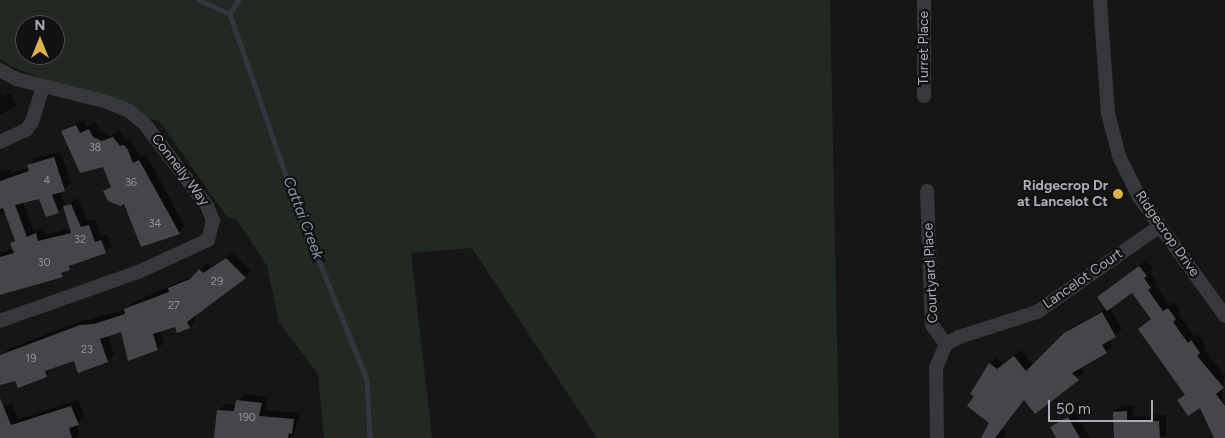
<!DOCTYPE html>
<html>
<head>
<meta charset="utf-8">
<style>
	body { margin:0 }
	#map { position:relative; width:1225px; height:438px; overflow:hidden; background:#161617; font-family:Figtree,sans-serif }
	div>[style] { position:absolute }
	.green>* { inset:0; background:#222923 }
	.shadow>* { inset:0; background:#0007 }
	.stream>* { height:4.5px; margin:-2.25px; padding:0 2.25px; transform-origin:2.25px; border-radius:2.25px; background:#31373e }
	.building>* { inset:0; background:#45464a }
	.minor>* { height:14px; margin:-7px; padding:0 7px; transform-origin:7px; border-radius:7px; background:#37383c }
	.dots>* { width:14px; height:14px; translate:-50% -50%; box-sizing:border-box; border:2px solid #111112; border-radius:50% }
	span { translate:-50% -50%; white-space:nowrap; text-align:center; line-height:1.15; -webkit-text-stroke:4.5px #111112; paint-order:stroke }
	.number-label { font-size:11px; color:#90929b }
	.number-label span { -webkit-text-stroke-width:0 }
	.street-label { font-size:14px; color:#a9acb6 }
	.poi-label { font-size:14px; color:#a9acb6; font-weight:700 }
	.right { translate:-100% -50%; text-align:right }
	.water-label { font-size:15px; color:#8597ac; font-style:italic }
	.north { position:absolute; left:15px; top:15px; width:50px; height:50px; box-sizing:border-box; background:#111112; border:1px solid #4e4f54; border-radius:50%; rotate:0deg; font-size:14px; font-weight:700; line-height:20px; text-align:center; color:#a9acb6 }
	.north::after { content:''; display:block; margin:auto; width:18px; height:22px; background:#dbb34a; clip-path:polygon(50% 0,100% 100%,50% 72%,0 100%) }
	.scale { position:absolute; left:1048px; top:400px; width:105px; height:22px; box-sizing:border-box; border:2px solid #a9acb6; border-top:0; padding-left:6px; font-size:15px; line-height:18px; white-space:nowrap; color:#a9acb6; -webkit-text-stroke:4px #111112; paint-order:stroke }
</style>
</head>
<body>
<div id="map">
	<div class="green">
		<i style="clip-path:polygon(evenodd,0 0,830px 0,839px 438px,597px 438px,472px 248px,411px 253px,432px 438px,324px 438px,318px 374px,279px 322px,267px 266px,237px 220px,227px 217px,160px 122px,12px 67px,0 58px,0 0,25px 25px,55px 25px,55px 55px,25px 55px,25px 25px)"></i>
	</div>
	<div class="shadow">
		<i style="clip-path:polygon(0 89px,2px 96px,12px 93px,16px 106px,0 115px)"></i>
		<i style="clip-path:polygon(83px 120px,87px 127px,96px 123px,99px 130px,109px 136px,120px 131px,126px 140px,130px 139px,140px 157px,146px 154px,185px 227px,179px 233px,105px 191px,111px 185px,104px 166px,63px 131px)"></i>
		<i style="clip-path:polygon(evenodd,61px 152px,71px 184px,60px 192px,65px 206px,78px 198px,87px 221px,95px 219px,102px 236px,107px 234px,112px 246px,105px 252px,76px 262px,62px 275px,18px 287px,0 296px,0 253px,14px 249px,12px 243px,16px 239px,6px 213px,0 215px,0 171px,11px 170px,11px 173px,29px 167px,35px 158px,61px 152px,40px 198px,58px 212px,64px 206px,71px 228px,45px 235px,43px 228px,34px 231px,23px 202px,40px 198px,61px 152px,100px 234px,106px 250px,104px 250px,100px 234px)"></i>
		<i style="clip-path:polygon(233px 253px,251px 271px,194px 315px,195px 321px,189px 327px,176px 326px,160px 331px,164px 343px,157px 349px,122px 330px,107px 335px,114px 355px,107px 361px,75px 359px,52px 367px,46px 376px,0 384px,0 356px,9px 349px,72px 324px,125px 310px,132px 303px,197px 274px,207px 263px,210px 267px)"></i>
		<i style="clip-path:polygon(1146px 260px,1152px 269px,1150px 272px,1156px 281px,1154px 283px,1170px 305px,1175px 302px,1181px 312px,1179px 315px,1195px 337px,1198px 335px,1206px 345px,1203px 349px,1225px 375px,1222px 387px,1225px 438px,1215px 438px,1200px 406px,1179px 401px,1186px 394px,1139px 329px,1152px 318px,1132px 291px,1110px 307px,1122px 329px,1109px 339px,1112px 346px,1106px 352px,1079px 367px,1084px 372px,1035px 412px,1025px 399px,1002px 429px,1007px 432px,1002px 438px,982px 438px,991px 422px,976px 396px,990px 364px,996px 358px,1004px 364px,1021px 350px,1033px 365px,1072px 327px,1107px 308px,1099px 297px)"></i>
		<i style="clip-path:polygon(244px 394px,268px 397px,265px 410px,300px 413px,294px 434px,290px 438px,233px 438px,219px 411px,225px 404px,237px 405px)"></i>
		<i style="clip-path:polygon(78px 400px,85px 417px,76px 424px,79px 434px,75px 438px,0 438px,0 408px,12px 403px,18px 419px)"></i>
		<i style="clip-path:polygon(1133px 405px,1133px 416px,1166px 415px,1166px 436px,1115px 438px,1114px 412px,1121px 406px)"></i>
		<i style="clip-path:polygon(1075px 412px,1090px 438px,1058px 438px,1052px 428px)"></i>
	</div>
	<div class="stream">
		<i style="left:199px;top:0;width:34px;rotate:24deg"></i>
		<i style="left:239px;top:0;width:17px;rotate:123deg"></i>
		<i style="left:230px;top:14px;width:203px;rotate:70.8deg"></i>
		<i style="left:297px;top:206px;width:187px;rotate:68deg"></i>
		<i style="left:367px;top:379px;width:59px;rotate:87.1deg"></i>
	</div>
	<div class="building">
		<i style="clip-path:polygon(76px 125px,80px 133px,89px 129px,93px 137px,102px 141px,113px 137px,120px 146px,124px 145px,128px 150px,133px 163px,139px 160px,180px 234px,141px 247px,124px 204px,120px 206px,108px 201px,103px 191px,111px 187px,103px 167px,80px 173px,61px 131px)"></i>
		<i style="clip-path:polygon(54px 157px,65px 191px,52px 195px,59px 213px,46px 217px,39px 199px,15px 205px,27px 237px,36px 233px,38px 241px,71px 233px,63px 206px,71px 204px,81px 227px,89px 225px,95px 242px,101px 240px,106px 253px,69px 266px,70px 270px,61px 273px,63px 277px,0 295px,0 257px,14px 253px,10px 243px,15px 241px,3px 208px,0 209px,0 181px,29px 171px,27px 165px)"></i>
		<i style="clip-path:polygon(226px 258px,246px 278px,187px 322px,190px 328px,177px 333px,175px 327px,153px 334px,158px 350px,128px 361px,121px 332px,100px 339px,108px 362px,78px 373px,74px 361px,45px 371px,47px 377px,18px 388px,15px 381px,0 385px,0 355px,80px 325px,94px 324px,125px 314px,124px 309px,169px 292px,168px 288px,190px 279px,199px 269px,203px 273px)"></i>
		<i style="clip-path:polygon(1139px 266px,1147px 276px,1144px 278px,1151px 288px,1148px 290px,1163px 311px,1168px 308px,1176px 319px,1173px 322px,1188px 343px,1191px 340px,1200px 353px,1197px 356px,1224px 388px,1216px 394px,1225px 406px,1225px 438px,1214px 438px,1200px 408px,1188px 416px,1177px 400px,1185px 395px,1138px 329px,1151px 319px,1132px 293px,1107px 311px,1097px 297px)"></i>
		<i style="clip-path:polygon(1102px 312px,1116px 337px,1102px 345px,1107px 353px,1072px 373px,1079px 380px,1035px 414px,1024px 400px,995px 438px,981px 438px,989px 423px,967px 406px,974px 396px,970px 394px,989px 363px,997px 369px,1014px 356px,1026px 371px,1064px 333px)"></i>
		<i style="clip-path:polygon(0 398px,11px 425px,71px 406px,79px 425px,69px 428px,72px 438px,0 438px)"></i>
		<i style="clip-path:polygon(236px 400px,262px 403px,259px 416px,294px 419px,292px 434px,289px 433px,288px 438px,214px 438px,217px 410px,234px 411px)"></i>
		<i style="clip-path:polygon(1127px 411px,1127px 422px,1159px 421px,1160px 438px,1114px 438px,1113px 412px)"></i>
		<i style="clip-path:polygon(1068px 417px,1080px 438px,1056px 438px,1050px 427px)"></i>
	</div>
	<div class="minor">
		<i style="left:1100px;top:0;width:113px;rotate:86deg"></i>
		<i style="left:1108px;top:113px;width:44px;rotate:75.7deg"></i>
		<i style="left:1119px;top:156px;width:46px;rotate:64deg"></i>
		<i style="left:1139px;top:197px;width:147px;rotate:54.1deg"></i>
		<i style="left:0;top:70px;width:18px;rotate:29deg"></i>
		<i style="left:16px;top:79px;width:94px;rotate:14.2deg"></i>
		<i style="left:107px;top:102px;width:24px;rotate:22deg"></i>
		<i style="left:129px;top:111px;width:19px;rotate:39deg"></i>
		<i style="left:144px;top:123px;width:104px;rotate:52.8deg"></i>
		<i style="left:207px;top:206px;width:16px;rotate:68deg"></i>
		<i style="left:213px;top:221px;width:20px;rotate:105deg"></i>
		<i style="left:208px;top:240px;width:77px;rotate:155.4deg"></i>
		<i style="left:138px;top:272px;width:146px;rotate:160.5deg"></i>
		<i style="left:924px;top:96px;width:96px;rotate:-90deg"></i>
		<i style="left:0;top:142px;width:29px;rotate:-25deg"></i>
		<i style="left:26px;top:130px;width:10px;rotate:-53deg"></i>
		<i style="left:32px;top:122px;width:37px;rotate:-73deg"></i>
		<i style="left:927px;top:191px;width:134px;rotate:87.9deg"></i>
		<i style="left:932px;top:325px;width:24px;rotate:54deg"></i>
		<i style="left:946px;top:344px;width:25px;rotate:113deg"></i>
		<i style="left:936px;top:367px;width:71px;rotate:89.2deg"></i>
		<i style="left:946px;top:344px;width:15px;rotate:-28deg"></i>
		<i style="left:959px;top:337px;width:82px;rotate:-17.8deg"></i>
		<i style="left:1037px;top:312px;width:150px;rotate:-35deg"></i>
	</div>
	<div class="dots">
		<i style="left:1118px;top:194px;background:#dbb34a"></i>
	</div>
	<div class="number-label">
		<span style="left:95px;top:148px">38</span>
		<span style="left:47px;top:181px">4</span>
		<span style="left:131px;top:183px">36</span>
		<span style="left:155px;top:224px">34</span>
		<span style="left:80px;top:240px">32</span>
		<span style="left:44px;top:263px">30</span>
		<span style="left:217px;top:282px">29</span>
		<span style="left:174px;top:306px">27</span>
		<span style="left:87px;top:350px">23</span>
		<span style="left:31px;top:359px">19</span>
		<span style="left:247px;top:418px">190</span>
	</div>
	<div class="street-label">
		<span style="left:924px;top:48px;rotate:-90deg">Turret Place</span>
		<span style="left:180px;top:170px;rotate:53deg">Connelly Way</span>
		<span style="left:1167px;top:234px;rotate:55deg">Ridgecrop Drive</span>
		<span style="left:931px;top:273px;rotate:-93deg">Courtyard Place</span>
		<span style="left:1083px;top:279px;rotate:-35deg">Lancelot Court</span>
	</div>
	<div class="poi-label">
		<span class="right" style="left:1108px;top:194px">Ridgecrop Dr<br>at Lancelot Ct</span>
	</div>
	<div class="water-label">
		<span style="left:303px;top:218px;rotate:69deg">Cattai Creek</span>
	</div>
	<div class="north">N</div>
	<div class="scale">50 m</div>
</div>
</body>
</html>
